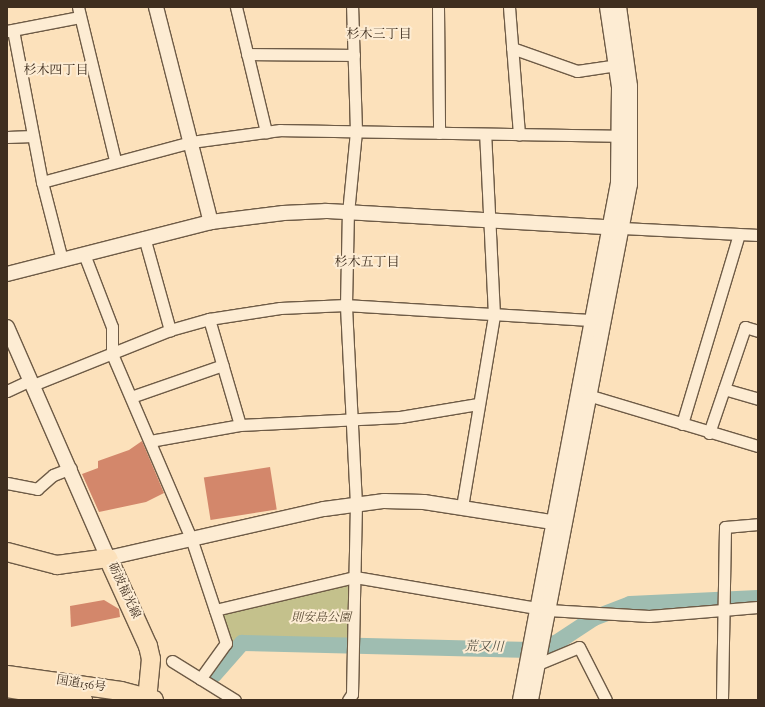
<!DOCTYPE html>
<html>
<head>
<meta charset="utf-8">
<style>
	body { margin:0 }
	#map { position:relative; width:765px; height:707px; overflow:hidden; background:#fce1bb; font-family:"Sorts Mill Goudy","Noto Serif JP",serif }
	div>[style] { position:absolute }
	.green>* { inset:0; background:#c4c18c }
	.river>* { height:16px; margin:-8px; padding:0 8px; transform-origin:8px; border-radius:8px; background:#9fbdb1 }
	.building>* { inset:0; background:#d3876b; transform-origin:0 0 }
	.roads { filter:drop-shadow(1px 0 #6e5b46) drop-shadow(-1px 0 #6e5b46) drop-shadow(0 1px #6e5b46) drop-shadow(0 -1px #6e5b46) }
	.minor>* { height:11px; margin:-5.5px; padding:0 5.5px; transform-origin:5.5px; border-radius:5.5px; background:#fdecd3 }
	.tertiary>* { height:14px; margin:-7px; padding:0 7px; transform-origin:7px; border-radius:7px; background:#fdecd3 }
	.primary>* { height:18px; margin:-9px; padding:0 9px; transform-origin:9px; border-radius:9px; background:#fce1bb }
	.trunk>* { height:18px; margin:-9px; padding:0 9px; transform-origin:9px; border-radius:9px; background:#fce1bb }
	span { translate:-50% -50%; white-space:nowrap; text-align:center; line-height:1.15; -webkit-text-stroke:4px #fdecd3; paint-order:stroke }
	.street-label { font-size:12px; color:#3f2e1f }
	.park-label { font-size:12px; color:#5a4b35; font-style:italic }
	.neighbourhood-label { font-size:13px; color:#3f2e1f }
	.water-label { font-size:13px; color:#575244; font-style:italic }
	.frame { position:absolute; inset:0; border:8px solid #3f2e1f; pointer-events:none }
</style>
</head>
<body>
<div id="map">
	<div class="green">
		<i style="clip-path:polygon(353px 581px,350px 651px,249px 648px,236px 653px,222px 613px)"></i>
	</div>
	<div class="river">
		<i style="left:214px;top:675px;width:43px;rotate:-48.8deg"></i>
		<i style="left:242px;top:643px;width:291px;rotate:1.4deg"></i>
		<i style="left:533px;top:650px;width:24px;rotate:-17deg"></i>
		<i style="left:556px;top:643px;width:45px;rotate:-33.3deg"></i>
		<i style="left:594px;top:618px;width:39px;rotate:-21deg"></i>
		<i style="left:630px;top:604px;width:128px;rotate:-2.7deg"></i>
	</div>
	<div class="building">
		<i style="clip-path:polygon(142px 441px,164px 493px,146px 502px,99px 512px,82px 474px,98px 468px,98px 461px,129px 450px)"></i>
		<i style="left:270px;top:467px;width:43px;height:67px;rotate:81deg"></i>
		<i style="clip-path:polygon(104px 600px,119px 609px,120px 617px,71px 627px,70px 606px)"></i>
	</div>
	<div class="roads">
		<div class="minor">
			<i style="left:78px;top:7px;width:157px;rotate:76.4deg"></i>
			<i style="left:236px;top:7px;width:129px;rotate:76.5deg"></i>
			<i style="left:438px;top:7px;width:126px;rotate:89.5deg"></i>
			<i style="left:509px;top:7px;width:128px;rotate:85.5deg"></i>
			<i style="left:13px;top:30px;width:155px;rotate:79.2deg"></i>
			<i style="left:42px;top:182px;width:81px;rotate:75.6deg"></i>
			<i style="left:7px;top:31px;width:74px;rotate:-10.9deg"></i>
			<i style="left:512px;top:48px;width:69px;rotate:19.5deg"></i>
			<i style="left:577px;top:71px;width:40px;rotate:-8.5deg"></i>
			<i style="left:247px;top:54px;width:107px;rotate:0.5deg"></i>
			<i style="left:7px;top:137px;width:26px;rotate:-2deg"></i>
			<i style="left:42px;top:182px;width:154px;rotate:-15deg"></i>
			<i style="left:191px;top:142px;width:90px;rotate:-7.7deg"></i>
			<i style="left:280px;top:130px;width:345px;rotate:1deg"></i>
			<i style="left:623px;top:228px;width:135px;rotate:3deg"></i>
			<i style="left:144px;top:237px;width:97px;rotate:74.4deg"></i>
			<i style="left:84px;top:254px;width:78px;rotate:69deg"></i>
			<i style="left:112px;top:327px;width:27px;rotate:90deg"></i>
			<i style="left:112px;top:354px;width:200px;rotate:66.8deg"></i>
			<i style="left:191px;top:538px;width:111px;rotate:71.6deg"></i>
			<i style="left:226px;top:643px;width:44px;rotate:125.8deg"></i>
			<i style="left:209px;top:319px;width:110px;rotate:73.7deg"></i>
			<i style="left:33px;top:385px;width:148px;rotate:-21.9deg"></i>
			<i style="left:170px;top:330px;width:41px;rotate:-15.8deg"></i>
			<i style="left:209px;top:319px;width:72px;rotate:-8.8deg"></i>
			<i style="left:280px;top:308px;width:66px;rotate:-2.6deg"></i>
			<i style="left:346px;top:305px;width:247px;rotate:3.5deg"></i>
			<i style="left:724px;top:389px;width:35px;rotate:16deg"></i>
			<i style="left:7px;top:391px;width:26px;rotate:-25deg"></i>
			<i style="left:591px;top:396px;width:174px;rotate:16.7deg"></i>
			<i style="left:131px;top:397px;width:97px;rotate:-19.2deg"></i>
			<i style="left:682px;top:424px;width:198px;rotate:-73.3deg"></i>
			<i style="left:709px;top:433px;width:112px;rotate:-71.2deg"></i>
			<i style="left:745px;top:327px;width:14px;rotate:17deg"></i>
			<i style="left:150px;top:441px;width:91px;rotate:-10.1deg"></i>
			<i style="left:240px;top:425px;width:160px;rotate:-2.9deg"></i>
			<i style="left:400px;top:417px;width:79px;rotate:-9.5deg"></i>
			<i style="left:7px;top:483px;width:31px;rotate:11deg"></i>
			<i style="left:37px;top:489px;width:21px;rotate:-41deg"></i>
			<i style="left:53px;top:475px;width:19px;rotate:-21deg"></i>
			<i style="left:462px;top:507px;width:195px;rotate:-80.5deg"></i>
			<i style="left:494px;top:315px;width:181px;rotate:-92.8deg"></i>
			<i style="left:215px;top:610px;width:144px;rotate:-13.3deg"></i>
			<i style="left:355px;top:577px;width:196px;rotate:9.7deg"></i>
			<i style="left:548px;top:610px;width:101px;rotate:3.4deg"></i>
			<i style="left:649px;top:616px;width:109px;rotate:-4.7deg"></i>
			<i style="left:172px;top:661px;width:74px;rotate:31.8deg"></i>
			<i style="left:538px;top:664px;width:44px;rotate:-22.5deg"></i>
			<i style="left:579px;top:647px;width:59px;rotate:63deg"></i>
			<i style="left:348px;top:700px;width:7px;rotate:-56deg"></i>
			<i style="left:352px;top:694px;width:190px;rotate:-88.8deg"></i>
			<i style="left:356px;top:504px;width:199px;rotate:-92.9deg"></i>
			<i style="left:346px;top:305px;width:92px;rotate:-88.8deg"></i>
			<i style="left:348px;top:213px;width:82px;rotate:-84.4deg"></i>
			<i style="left:356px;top:131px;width:124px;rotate:-91.8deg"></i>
			<i style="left:722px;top:700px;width:173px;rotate:-89deg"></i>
			<i style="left:725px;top:527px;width:33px;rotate:-5deg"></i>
		</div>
		<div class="tertiary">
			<i style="left:156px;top:7px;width:222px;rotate:75.7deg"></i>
			<i style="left:7px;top:274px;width:211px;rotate:-14.3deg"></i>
			<i style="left:211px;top:222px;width:73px;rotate:-7.1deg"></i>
			<i style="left:283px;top:213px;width:43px;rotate:-2.7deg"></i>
			<i style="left:326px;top:211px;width:293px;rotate:3.3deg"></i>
			<i style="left:7px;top:327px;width:252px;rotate:66.4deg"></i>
			<i style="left:108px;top:558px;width:221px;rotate:-12.8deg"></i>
			<i style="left:324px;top:509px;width:61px;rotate:-7.6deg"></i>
			<i style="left:384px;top:501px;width:40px;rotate:1.4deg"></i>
			<i style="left:424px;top:502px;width:142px;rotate:8.9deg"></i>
			<i style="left:520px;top:700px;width:526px;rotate:-79.27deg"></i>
			<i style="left:618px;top:183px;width:96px;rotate:-89.4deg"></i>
			<i style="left:619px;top:87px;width:81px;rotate:-98.5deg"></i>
			<i style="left:531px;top:700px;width:525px;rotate:-79.14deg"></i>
			<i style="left:630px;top:184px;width:98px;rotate:-90deg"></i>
			<i style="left:630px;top:86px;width:80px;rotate:-97.9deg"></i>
		</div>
		<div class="primary">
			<i style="left:7px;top:552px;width:52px;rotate:14.6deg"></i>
			<i style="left:57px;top:565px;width:51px;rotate:-7.8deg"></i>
			<i style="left:108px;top:558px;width:97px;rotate:65.6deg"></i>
			<i style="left:148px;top:646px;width:13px;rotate:77deg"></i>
			<i style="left:151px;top:659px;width:41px;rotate:95.6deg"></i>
		</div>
		<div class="trunk">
			<i style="left:7px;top:675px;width:115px;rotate:8deg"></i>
			<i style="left:121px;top:691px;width:34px;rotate:15deg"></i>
			<i style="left:7px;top:688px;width:77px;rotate:9deg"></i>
		</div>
	</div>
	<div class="street-label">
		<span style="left:123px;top:591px;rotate:65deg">砺波福光線</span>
		<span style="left:81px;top:685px;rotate:9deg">国道156号</span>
	</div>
	<div class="park-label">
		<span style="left:321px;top:619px">則安島公園</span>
	</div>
	<div class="neighbourhood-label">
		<span style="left:379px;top:35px">杉木三丁目</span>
		<span style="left:56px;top:71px">杉木四丁目</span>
		<span style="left:367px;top:263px">杉木五丁目</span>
	</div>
	<div class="water-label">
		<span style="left:484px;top:648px;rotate:1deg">荒又川</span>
	</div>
	<div class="frame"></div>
</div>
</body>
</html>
